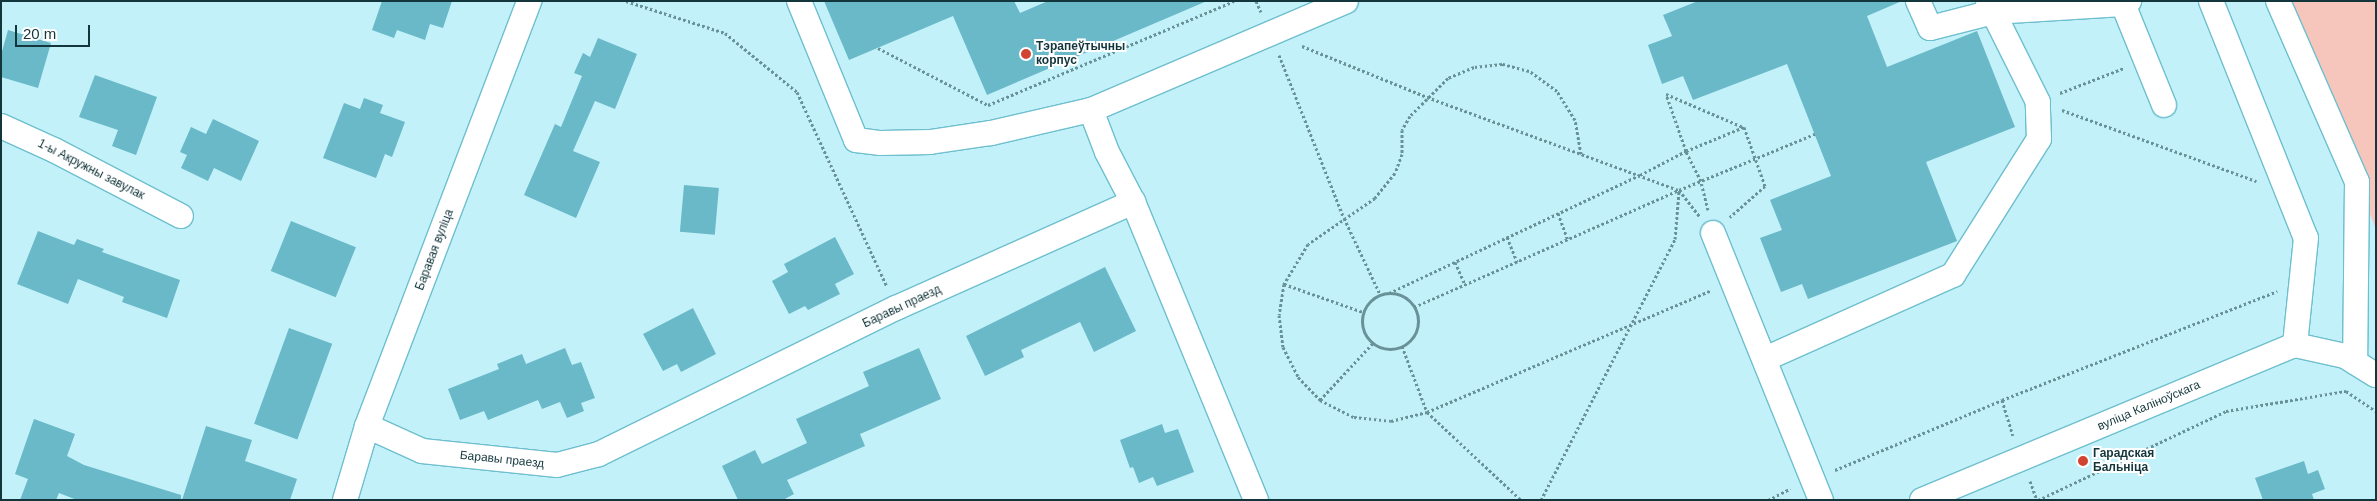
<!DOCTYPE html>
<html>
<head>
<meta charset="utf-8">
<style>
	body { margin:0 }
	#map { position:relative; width:2377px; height:501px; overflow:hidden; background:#c3f1fa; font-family:Helvetica,sans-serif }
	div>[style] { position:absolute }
	.green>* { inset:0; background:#f6c5bb }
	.building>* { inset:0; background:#69b9c8; transform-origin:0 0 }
	.path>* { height:3px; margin-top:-1.5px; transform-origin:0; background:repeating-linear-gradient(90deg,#699198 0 2.5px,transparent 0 5px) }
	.path>.ring { margin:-1.5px; padding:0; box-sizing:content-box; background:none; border:3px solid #699198; border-radius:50% }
	.roads { filter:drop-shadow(1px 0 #6ebfce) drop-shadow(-1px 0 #6ebfce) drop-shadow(0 1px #6ebfce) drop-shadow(0 -1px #6ebfce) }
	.minor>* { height:24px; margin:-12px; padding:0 12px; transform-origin:12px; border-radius:12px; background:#fff }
	.dots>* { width:14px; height:14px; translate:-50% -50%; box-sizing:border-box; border:2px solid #fff; border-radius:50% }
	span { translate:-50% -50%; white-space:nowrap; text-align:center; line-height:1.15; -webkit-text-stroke:4px #fff; paint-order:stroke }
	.poi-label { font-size:12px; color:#13363c; font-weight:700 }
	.left { translate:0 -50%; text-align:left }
	.street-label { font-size:12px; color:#13363c }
	.frame { position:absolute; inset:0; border:2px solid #13363c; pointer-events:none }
	.scale { position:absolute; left:15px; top:25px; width:75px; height:22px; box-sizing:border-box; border:2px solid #13363c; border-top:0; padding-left:6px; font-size:15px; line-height:18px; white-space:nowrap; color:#13363c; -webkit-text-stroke:4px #fff; paint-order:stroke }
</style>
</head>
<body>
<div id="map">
	<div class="green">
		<i style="clip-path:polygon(2285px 1px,2376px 1px,2376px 229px,2357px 182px)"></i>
	</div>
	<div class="building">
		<i style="clip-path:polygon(382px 1px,452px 1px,443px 28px,430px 24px,425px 40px,397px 30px,394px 38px,372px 30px)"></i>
		<i style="clip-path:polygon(824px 1px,1014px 1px,1020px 13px,1048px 1px,1207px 1px,987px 95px,953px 16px,849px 60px)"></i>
		<i style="clip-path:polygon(1698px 1px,1902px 1px,1867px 16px,1887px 67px,1977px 31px,2015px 127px,1926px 162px,1957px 241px,1808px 299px,1802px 284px,1781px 292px,1760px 238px,1782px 230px,1770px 200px,1831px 176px,1787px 64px,1693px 100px,1683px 76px,1662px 84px,1648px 45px,1672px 36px,1663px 15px)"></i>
		<i style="clip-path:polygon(8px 30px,51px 43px,38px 88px,1px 77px,1px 55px)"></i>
		<i style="clip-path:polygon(598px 38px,637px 54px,615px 109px,595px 101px,573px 151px,600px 162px,576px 218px,524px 195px,555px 124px,561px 127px,582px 76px,574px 73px,583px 53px,590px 57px)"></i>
		<i style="clip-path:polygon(95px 75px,157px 97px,136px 155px,112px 146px,118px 130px,79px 117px)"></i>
		<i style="clip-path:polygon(364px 98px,383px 105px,380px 113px,405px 122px,392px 157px,385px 154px,376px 178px,323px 158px,344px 103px,360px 109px)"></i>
		<i style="clip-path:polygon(213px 119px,259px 141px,241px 181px,214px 168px,208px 181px,181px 168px,187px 155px,180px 152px,191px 127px,206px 134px)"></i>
		<i style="left:684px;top:185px;width:35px;height:47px;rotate:5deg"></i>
		<i style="left:291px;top:221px;width:70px;height:54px;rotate:22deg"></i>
		<i style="clip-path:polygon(38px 231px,74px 245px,77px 239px,104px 249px,102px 252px,180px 280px,167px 318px,122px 302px,124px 297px,78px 279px,68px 304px,17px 284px)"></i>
		<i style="clip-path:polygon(835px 237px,854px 274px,835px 284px,840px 294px,808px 310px,805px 306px,789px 314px,772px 281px,788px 272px,784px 264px)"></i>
		<i style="clip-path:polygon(1105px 267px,1136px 331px,1094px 352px,1080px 322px,1021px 350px,1024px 357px,985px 376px,966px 336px)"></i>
		<i style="clip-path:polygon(693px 308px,716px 354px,681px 372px,677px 364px,663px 371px,643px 334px)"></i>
		<i style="left:289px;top:328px;width:46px;height:102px;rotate:20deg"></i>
		<i style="clip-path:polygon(565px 348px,572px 365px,581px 362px,595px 398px,581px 403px,584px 411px,567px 418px,560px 402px,542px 409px,538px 400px,488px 420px,484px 411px,460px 420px,448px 389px,499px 369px,497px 364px,522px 354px,526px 364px)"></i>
		<i style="clip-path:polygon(919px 348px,941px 399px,860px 434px,865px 446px,787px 480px,794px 494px,783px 500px,738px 500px,722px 466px,755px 450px,762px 464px,807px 443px,796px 419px,869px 386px,863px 372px)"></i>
		<i style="clip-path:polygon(34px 419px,75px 434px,67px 456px,84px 465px,181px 495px,181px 500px,77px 500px,59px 493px,56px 500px,20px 500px,28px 479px,15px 474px)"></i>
		<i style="clip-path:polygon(1162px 424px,1165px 433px,1178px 429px,1194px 472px,1157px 486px,1153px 477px,1139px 483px,1133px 467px,1130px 468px,1120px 440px)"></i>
		<i style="clip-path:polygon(206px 426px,252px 440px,245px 461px,297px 479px,290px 500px,182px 500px)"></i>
		<i style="clip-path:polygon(2304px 461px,2308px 474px,2318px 470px,2325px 489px,2312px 494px,2314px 500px,2263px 500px,2255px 478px)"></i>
	</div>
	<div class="path">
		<i style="left:626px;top:1px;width:104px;rotate:17.9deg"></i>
		<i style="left:725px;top:33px;width:93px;rotate:39.3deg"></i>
		<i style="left:797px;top:92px;width:215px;rotate:65.2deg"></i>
		<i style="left:1256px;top:1px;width:12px;rotate:66deg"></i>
		<i style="left:1302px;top:46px;width:135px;rotate:22.2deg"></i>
		<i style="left:1427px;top:97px;width:269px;rotate:20.3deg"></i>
		<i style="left:1679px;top:190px;width:33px;rotate:52deg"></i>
		<i style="left:878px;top:48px;width:124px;rotate:27.4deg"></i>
		<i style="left:988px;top:105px;width:267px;rotate:-22.9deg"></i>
		<i style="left:1279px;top:55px;width:175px;rotate:68.3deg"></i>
		<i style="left:1344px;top:218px;width:84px;rotate:64.7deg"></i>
		<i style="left:2060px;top:93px;width:69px;rotate:-21.3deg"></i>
		<i style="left:2062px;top:110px;width:207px;rotate:20.1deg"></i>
		<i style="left:1581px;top:154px;width:35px;rotate:-100deg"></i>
		<i style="left:1575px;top:120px;width:34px;rotate:-122deg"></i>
		<i style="left:1557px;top:91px;width:34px;rotate:-144deg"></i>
		<i style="left:1529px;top:71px;width:28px;rotate:-165deg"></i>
		<i style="left:1502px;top:64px;width:28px;rotate:174deg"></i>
		<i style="left:1474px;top:67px;width:28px;rotate:157deg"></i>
		<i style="left:1448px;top:78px;width:54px;rotate:135deg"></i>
		<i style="left:1410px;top:116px;width:16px;rotate:120deg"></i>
		<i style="left:1402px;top:130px;width:24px;rotate:90deg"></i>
		<i style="left:1402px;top:154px;width:20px;rotate:110deg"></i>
		<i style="left:1395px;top:173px;width:32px;rotate:129deg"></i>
		<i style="left:1375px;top:198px;width:81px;rotate:145.5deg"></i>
		<i style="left:1308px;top:244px;width:47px;rotate:121deg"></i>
		<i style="left:1284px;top:284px;width:31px;rotate:99deg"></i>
		<i style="left:1279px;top:315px;width:32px;rotate:83deg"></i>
		<i style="left:1283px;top:347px;width:34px;rotate:63deg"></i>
		<i style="left:1298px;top:377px;width:32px;rotate:46deg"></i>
		<i style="left:1320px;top:400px;width:38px;rotate:27deg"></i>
		<i style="left:1354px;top:417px;width:37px;rotate:6deg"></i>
		<i style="left:1391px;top:421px;width:37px;rotate:-14deg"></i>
		<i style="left:1427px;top:412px;width:309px;rotate:-23.2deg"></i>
		<i style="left:1708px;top:210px;width:30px;rotate:-104deg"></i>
		<i style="left:1701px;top:181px;width:34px;rotate:-117deg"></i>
		<i style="left:1686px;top:151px;width:60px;rotate:-109.3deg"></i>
		<i style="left:1666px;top:94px;width:84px;rotate:23.2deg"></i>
		<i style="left:1558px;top:213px;width:29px;rotate:70deg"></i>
		<i style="left:1507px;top:237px;width:27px;rotate:68deg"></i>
		<i style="left:1455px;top:262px;width:24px;rotate:66deg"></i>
		<i style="left:1284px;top:284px;width:84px;rotate:19.5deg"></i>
		<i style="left:1389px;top:293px;width:277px;rotate:-25.2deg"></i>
		<i style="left:1640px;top:175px;width:52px;rotate:-27.6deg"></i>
		<i style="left:1686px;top:151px;width:63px;rotate:-22.5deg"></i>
		<i style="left:1744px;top:127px;width:63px;rotate:70.4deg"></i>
		<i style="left:1765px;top:186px;width:47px;rotate:138.5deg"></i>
		<i class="ring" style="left:1362px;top:293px;width:53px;height:53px"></i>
		<i style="left:1414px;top:307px;width:290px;rotate:-23.8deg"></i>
		<i style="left:1679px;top:190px;width:147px;rotate:-22.4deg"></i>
		<i style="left:1402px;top:346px;width:71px;rotate:69.3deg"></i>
		<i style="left:1427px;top:412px;width:129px;rotate:43.1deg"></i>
		<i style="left:1320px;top:400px;width:78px;rotate:-47.1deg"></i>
		<i style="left:2002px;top:400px;width:37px;rotate:73deg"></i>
		<i style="left:1835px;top:470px;width:181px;rotate:-22.7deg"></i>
		<i style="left:2002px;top:400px;width:296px;rotate:-21.6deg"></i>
		<i style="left:2030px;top:481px;width:20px;rotate:70deg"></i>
		<i style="left:1541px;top:500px;width:293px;rotate:-62.8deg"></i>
		<i style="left:1675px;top:239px;width:48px;rotate:-85.2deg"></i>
		<i style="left:1768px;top:500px;width:25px;rotate:-27deg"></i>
		<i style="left:2038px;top:500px;width:208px;rotate:-25.3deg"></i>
		<i style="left:2226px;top:411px;width:122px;rotate:-9.5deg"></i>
		<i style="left:2346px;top:391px;width:36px;rotate:34deg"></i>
	</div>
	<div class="roads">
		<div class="minor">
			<i style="left:799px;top:1px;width:150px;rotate:67.7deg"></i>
			<i style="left:856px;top:140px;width:25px;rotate:7deg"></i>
			<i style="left:881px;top:143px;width:49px;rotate:-1.2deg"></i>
			<i style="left:930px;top:142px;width:62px;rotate:-8.4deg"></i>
			<i style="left:991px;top:133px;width:103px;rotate:-13deg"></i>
			<i style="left:1988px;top:1px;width:12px;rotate:66deg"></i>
			<i style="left:1993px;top:12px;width:130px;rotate:-3.5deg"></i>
			<i style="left:2123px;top:4px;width:7px;rotate:-27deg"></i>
			<i style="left:2211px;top:1px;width:255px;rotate:68.2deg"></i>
			<i style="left:2306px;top:238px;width:108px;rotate:95.9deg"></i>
			<i style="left:2278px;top:1px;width:197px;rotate:66.4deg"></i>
			<i style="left:2357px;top:182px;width:180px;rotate:90.6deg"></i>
			<i style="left:2123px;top:4px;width:109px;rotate:67.9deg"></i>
			<i style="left:1px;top:126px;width:58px;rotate:24.4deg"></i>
			<i style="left:54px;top:150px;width:143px;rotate:27.5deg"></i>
			<i style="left:1713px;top:233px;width:288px;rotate:68deg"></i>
			<i style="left:1765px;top:359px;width:206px;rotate:-24.1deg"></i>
			<i style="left:1953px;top:275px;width:161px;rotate:-57.7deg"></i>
			<i style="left:2039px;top:139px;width:37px;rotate:-92deg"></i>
			<i style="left:2038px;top:102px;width:101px;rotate:-116.6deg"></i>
			<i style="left:1993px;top:12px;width:65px;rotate:165.7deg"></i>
			<i style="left:1930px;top:28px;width:30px;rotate:-114deg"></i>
			<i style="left:367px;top:426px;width:60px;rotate:24.4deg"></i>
			<i style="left:422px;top:451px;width:136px;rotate:5.9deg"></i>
			<i style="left:557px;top:465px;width:43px;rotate:-14.7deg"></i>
			<i style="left:599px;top:454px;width:331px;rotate:-26.2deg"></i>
			<i style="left:896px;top:308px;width:260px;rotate:-24.1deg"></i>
			<i style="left:345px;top:500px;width:77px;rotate:-73.4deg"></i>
			<i style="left:367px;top:426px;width:455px;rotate:-69.1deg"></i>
			<i style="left:1256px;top:500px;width:322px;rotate:-112.4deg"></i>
			<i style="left:1133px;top:202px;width:56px;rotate:-117.5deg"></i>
			<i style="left:1107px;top:152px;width:45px;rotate:-110.9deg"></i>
			<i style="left:1091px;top:110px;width:277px;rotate:-23.1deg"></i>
			<i style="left:1922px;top:500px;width:404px;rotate:-22.6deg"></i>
			<i style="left:2295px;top:345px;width:51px;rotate:12.4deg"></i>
			<i style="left:2345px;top:356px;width:36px;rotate:32deg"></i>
		</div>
	</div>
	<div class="dots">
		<i style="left:1026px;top:54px;background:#d14431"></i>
		<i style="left:2083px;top:461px;background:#d14431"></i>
	</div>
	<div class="poi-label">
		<span class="left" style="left:1036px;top:54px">Тэрапеўтычны<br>корпус</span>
		<span class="left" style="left:2093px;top:461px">Гарадская<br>Бальніца</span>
	</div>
	<div class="street-label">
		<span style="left:91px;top:170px;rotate:27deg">1-ы Акружны завулак</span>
		<span style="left:435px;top:250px;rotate:-69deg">Баравая вуліца</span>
		<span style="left:902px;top:307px;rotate:-25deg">Баравы праезд</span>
		<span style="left:2149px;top:406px;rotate:-23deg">вуліца Каліноўскага</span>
		<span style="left:502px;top:460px;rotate:6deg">Баравы праезд</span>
	</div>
	<div class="frame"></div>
	<div class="scale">20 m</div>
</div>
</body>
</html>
